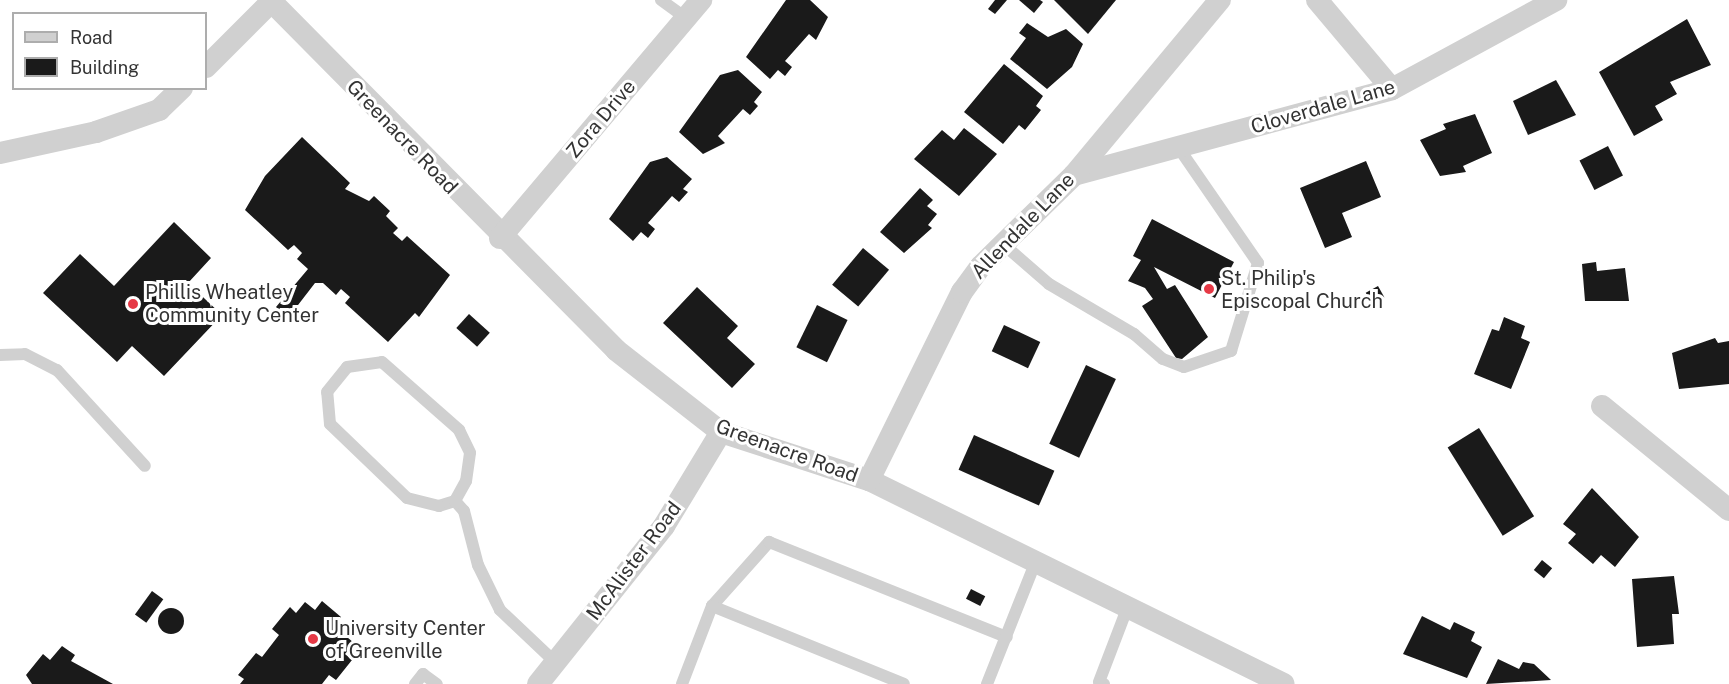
<!DOCTYPE html>
<html>
<head>
<meta charset="utf-8">
<style>
	body { margin:0 }
	#map { position:relative; width:1729px; height:684px; overflow:hidden; background:#fff; font-family:"Public Sans",sans-serif }
	div>[style] { position:absolute }
	.building>* { inset:0; background:#1a1a1a; transform-origin:0 0 }
	.round { border-radius:50% }
	.lane>* { height:12px; margin:-6px; padding:0 6px; transform-origin:6px; border-radius:6px; background:#d0d0d0 }
	.street>* { height:22px; margin:-11px; padding:0 11px; transform-origin:11px; border-radius:11px; background:#d0d0d0 }
	.dots>* { width:16px; height:16px; translate:-50% -50%; box-sizing:border-box; border:3px solid #fff; border-radius:50% }
	span { translate:-50% -50%; white-space:nowrap; text-align:center; line-height:1.15; -webkit-text-stroke:6px #fff; paint-order:stroke }
	.street-label { font-size:20px; color:#333 }
	.poi-label { font-size:20px; color:#333 }
	.left { translate:0 -50%; text-align:left }
	.legend { position:absolute; left:12px; top:12px; width:195px; height:78px; box-sizing:border-box; background:#fff; border:2px solid #adadad; margin:0; padding:8px 10px; list-style:none; font-size:18px; color:#333 }
	.legend li { display:flex; align-items:center; gap:12px; height:30px }
	.legend b { width:30px; border:2px solid #adadad }
</style>
</head>
<body>
<div id="map">
	<div class="building">
		<i style="clip-path:polygon(786px 0,810px 0,828px 17px,816px 40px,809px 34px,785px 61px,792px 67px,785px 76px,778px 70px,770px 79px,746px 57px)"></i>
		<i style="clip-path:polygon(995px 0,1007px 0,995px 14px,988px 9px)"></i>
		<i style="clip-path:polygon(1019px 0,1040px 0,1043px 2px,1034px 13px)"></i>
		<i style="clip-path:polygon(1054px 0,1116px 0,1088px 34px)"></i>
		<i style="clip-path:polygon(1687px 19px,1711px 65px,1670px 82px,1677px 94px,1655px 106px,1663px 120px,1634px 136px,1599px 72px)"></i>
		<i style="clip-path:polygon(1027px 23px,1048px 37px,1066px 29px,1083px 44px,1072px 67px,1047px 89px,1010px 59px,1026px 38px,1019px 33px)"></i>
		<i style="clip-path:polygon(1004px 64px,1043px 96px,1036px 106px,1041px 110px,1025px 130px,1019px 125px,1003px 144px,964px 112px)"></i>
		<i style="clip-path:polygon(738px 70px,762px 92px,754px 102px,758px 106px,750px 115px,743px 109px,718px 136px,725px 143px,703px 154px,679px 132px,720px 75px)"></i>
		<i style="clip-path:polygon(1556px 80px,1576px 115px,1528px 135px,1513px 101px)"></i>
		<i style="clip-path:polygon(1475px 114px,1492px 153px,1463px 166px,1466px 172px,1440px 176px,1420px 140px,1446px 129px,1443px 124px)"></i>
		<i style="clip-path:polygon(964px 128px,997px 154px,959px 196px,914px 159px,942px 130px,954px 140px)"></i>
		<i style="clip-path:polygon(302px 137px,350px 183px,345px 189px,369px 201px,374px 196px,390px 211px,386px 216px,398px 228px,393px 233px,402px 241px,407px 236px,450px 275px,419px 317px,415px 313px,388px 342px,345px 303px,350px 297px,341px 289px,336px 295px,323px 283px,315px 283px,288px 318px,276px 307px,308px 269px,297px 259px,302px 253px,294px 245px,288px 250px,245px 210px,265px 176px)"></i>
		<i style="left:1608px;top:146px;width:33px;height:32px;rotate:63deg"></i>
		<i style="clip-path:polygon(667px 157px,692px 179px,683px 189px,688px 192px,679px 202px,672px 196px,648px 223px,655px 229px,648px 238px,641px 232px,633px 241px,609px 219px,650px 162px)"></i>
		<i style="clip-path:polygon(1366px 161px,1381px 197px,1342px 213px,1352px 237px,1325px 248px,1300px 188px)"></i>
		<i style="clip-path:polygon(920px 188px,933px 200px,927px 206px,937px 214px,928px 225px,932px 228px,904px 253px,880px 232px)"></i>
		<i style="clip-path:polygon(1152px 219px,1234px 262px,1215px 298px,1154px 267px,1167px 289px,1175px 285px,1208px 337px,1182px 359px,1176px 358px,1142px 306px,1153px 299px,1145px 288px,1128px 281px,1141px 260px,1133px 256px)"></i>
		<i style="clip-path:polygon(174px 222px,211px 258px,188px 283px,222px 315px,164px 376px,132px 346px,117px 362px,43px 293px,80px 254px,114px 286px)"></i>
		<i style="left:863px;top:248px;width:34px;height:48px;rotate:40deg"></i>
		<i style="clip-path:polygon(1596px 262px,1597px 271px,1625px 268px,1629px 301px,1585px 301px,1582px 264px)"></i>
		<i style="left:1378px;top:286px;width:13px;height:14px;rotate:61deg"></i>
		<i style="clip-path:polygon(697px 287px,738px 326px,727px 338px,755px 364px,732px 388px,663px 323px)"></i>
		<i style="left:817px;top:305px;width:34px;height:47px;rotate:26deg"></i>
		<i style="left:469px;top:314px;width:28px;height:19px;rotate:42deg"></i>
		<i style="clip-path:polygon(1504px 317px,1525px 326px,1521px 338px,1530px 342px,1511px 389px,1474px 374px,1492px 329px,1499px 331px)"></i>
		<i style="left:1004px;top:325px;width:40px;height:29px;rotate:25deg"></i>
		<i style="clip-path:polygon(1715px 338px,1718px 343px,1729px 341px,1729px 384px,1679px 389px,1672px 353px)"></i>
		<i style="left:1086px;top:365px;width:33px;height:87px;rotate:25deg"></i>
		<i style="left:1479px;top:428px;width:104px;height:37px;rotate:58deg"></i>
		<i style="left:974px;top:435px;width:88px;height:38px;rotate:24deg"></i>
		<i style="clip-path:polygon(1592px 488px,1639px 537px,1615px 567px,1601px 555px,1593px 564px,1568px 543px,1576px 534px,1563px 524px)"></i>
		<i style="left:1542px;top:560px;width:13px;height:13px;rotate:39deg"></i>
		<i style="clip-path:polygon(1674px 576px,1679px 614px,1672px 614px,1674px 644px,1637px 647px,1632px 579px)"></i>
		<i style="left:971px;top:589px;width:16px;height:11px;rotate:27deg"></i>
		<i style="left:152px;top:591px;width:14px;height:29px;rotate:36deg"></i>
		<i style="clip-path:polygon(322px 601px,341px 617px,334px 626px,354px 643px,345px 654px,352px 660px,336px 680px,329px 675px,322px 684px,240px 684px,244px 679px,238px 675px,256px 653px,262px 657px,279px 635px,272px 629px,290px 607px,296px 613px,305px 602px,315px 610px)"></i>
		<i class="round" style="left:158px;top:608px;width:26px;height:26px"></i>
		<i style="clip-path:polygon(1422px 616px,1450px 630px,1454px 622px,1475px 632px,1471px 641px,1482px 647px,1467px 678px,1403px 654px)"></i>
		<i style="clip-path:polygon(62px 646px,75px 655px,71px 661px,113px 684px,32px 684px,26px 675px,43px 654px,50px 660px)"></i>
		<i style="clip-path:polygon(1498px 659px,1519px 669px,1523px 662px,1534px 664px,1551px 680px,1486px 684px)"></i>
	</div>
	<div class="lane">
		<i style="left:661px;top:0;width:31px;rotate:36deg"></i>
		<i style="left:1003px;top:244px;width:61px;rotate:41deg"></i>
		<i style="left:1049px;top:284px;width:99px;rotate:30.5deg"></i>
		<i style="left:1134px;top:334px;width:38px;rotate:41deg"></i>
		<i style="left:1163px;top:359px;width:22px;rotate:21deg"></i>
		<i style="left:1184px;top:367px;width:50px;rotate:-18.8deg"></i>
		<i style="left:1231px;top:351px;width:92px;rotate:-72.9deg"></i>
		<i style="left:1258px;top:263px;width:141px;rotate:-124.6deg"></i>
		<i style="left:0;top:355px;width:25px;rotate:-2deg"></i>
		<i style="left:25px;top:354px;width:36px;rotate:27deg"></i>
		<i style="left:57px;top:370px;width:130px;rotate:47.5deg"></i>
		<i style="left:455px;top:501px;width:17px;rotate:163deg"></i>
		<i style="left:439px;top:506px;width:33px;rotate:-166deg"></i>
		<i style="left:407px;top:498px;width:107px;rotate:-136.1deg"></i>
		<i style="left:330px;top:424px;width:32px;rotate:-95deg"></i>
		<i style="left:327px;top:392px;width:32px;rotate:-51deg"></i>
		<i style="left:347px;top:367px;width:35px;rotate:-8deg"></i>
		<i style="left:382px;top:362px;width:103px;rotate:41.4deg"></i>
		<i style="left:459px;top:430px;width:25px;rotate:64deg"></i>
		<i style="left:470px;top:453px;width:28px;rotate:98deg"></i>
		<i style="left:466px;top:481px;width:23px;rotate:119deg"></i>
		<i style="left:455px;top:501px;width:13px;rotate:48deg"></i>
		<i style="left:464px;top:511px;width:56px;rotate:75.5deg"></i>
		<i style="left:478px;top:565px;width:50px;rotate:63.9deg"></i>
		<i style="left:500px;top:610px;width:77px;rotate:43.4deg"></i>
		<i style="left:712px;top:606px;width:86px;rotate:-48.3deg"></i>
		<i style="left:769px;top:542px;width:256px;rotate:21.8deg"></i>
		<i style="left:415px;top:684px;width:13px;rotate:-51deg"></i>
		<i style="left:423px;top:674px;width:17px;rotate:36deg"></i>
		<i style="left:682px;top:684px;width:84px;rotate:-69deg"></i>
		<i style="left:712px;top:606px;width:207px;rotate:22.1deg"></i>
		<i style="left:987px;top:684px;width:132px;rotate:-68.3deg"></i>
		<i style="left:1104px;top:684px;width:5px;rotate:-158deg"></i>
		<i style="left:1099px;top:682px;width:81px;rotate:-69.1deg"></i>
	</div>
	<div class="street">
		<i style="left:270px;top:0;width:492px;rotate:45.3deg"></i>
		<i style="left:616px;top:350px;width:133px;rotate:38deg"></i>
		<i style="left:721px;top:432px;width:156px;rotate:18deg"></i>
		<i style="left:869px;top:480px;width:462px;rotate:26.2deg"></i>
		<i style="left:1317px;top:0;width:116px;rotate:49.9deg"></i>
		<i style="left:206px;top:67px;width:95px;rotate:-45deg"></i>
		<i style="left:0;top:153px;width:98px;rotate:-12.3deg"></i>
		<i style="left:96px;top:132px;width:67px;rotate:-19.2deg"></i>
		<i style="left:159px;top:110px;width:32px;rotate:-44deg"></i>
		<i style="left:1074px;top:175px;width:329px;rotate:-15.1deg"></i>
		<i style="left:1392px;top:89px;width:187px;rotate:-28.5deg"></i>
		<i style="left:500px;top:238px;width:312px;rotate:-49.8deg"></i>
		<i style="left:1602px;top:406px;width:164px;rotate:39.3deg"></i>
		<i style="left:869px;top:480px;width:210px;rotate:-63.7deg"></i>
		<i style="left:962px;top:292px;width:32px;rotate:-54deg"></i>
		<i style="left:981px;top:266px;width:130px;rotate:-44.4deg"></i>
		<i style="left:1074px;top:175px;width:228px;rotate:-50.2deg"></i>
		<i style="left:538px;top:684px;width:202px;rotate:-51.4deg"></i>
		<i style="left:664px;top:526px;width:110px;rotate:-58.8deg"></i>
	</div>
	<div class="dots">
		<i style="left:1209px;top:289px;background:#e63946"></i>
		<i style="left:133px;top:304px;background:#e63946"></i>
		<i style="left:313px;top:639px;background:#e63946"></i>
	</div>
	<div class="street-label">
		<span style="left:1323px;top:107px;rotate:-16deg">Cloverdale Lane</span>
		<span style="left:601px;top:119px;rotate:-50deg">Zora Drive</span>
		<span style="left:402px;top:137px;rotate:46deg">Greenacre Road</span>
		<span style="left:1023px;top:226px;rotate:-46deg">Allendale Lane</span>
		<span style="left:787px;top:451px;rotate:20deg">Greenacre Road</span>
		<span style="left:634px;top:561px;rotate:-53deg">McAlister Road</span>
	</div>
	<div class="poi-label">
		<span class="left" style="left:1221px;top:290px">St. Philip's<br>Episcopal Church</span>
		<span class="left" style="left:145px;top:304px">Phillis Wheatley<br>Community Center</span>
		<span class="left" style="left:325px;top:640px">University Center<br>of Greenville</span>
	</div>
	<ul class="legend">
	<li><b style="height:8px;background:#d0d0d0"></b>Road</li>
	<li><b style="height:16px;background:#1a1a1a"></b>Building</li>
	</ul>
</div>
</body>
</html>
